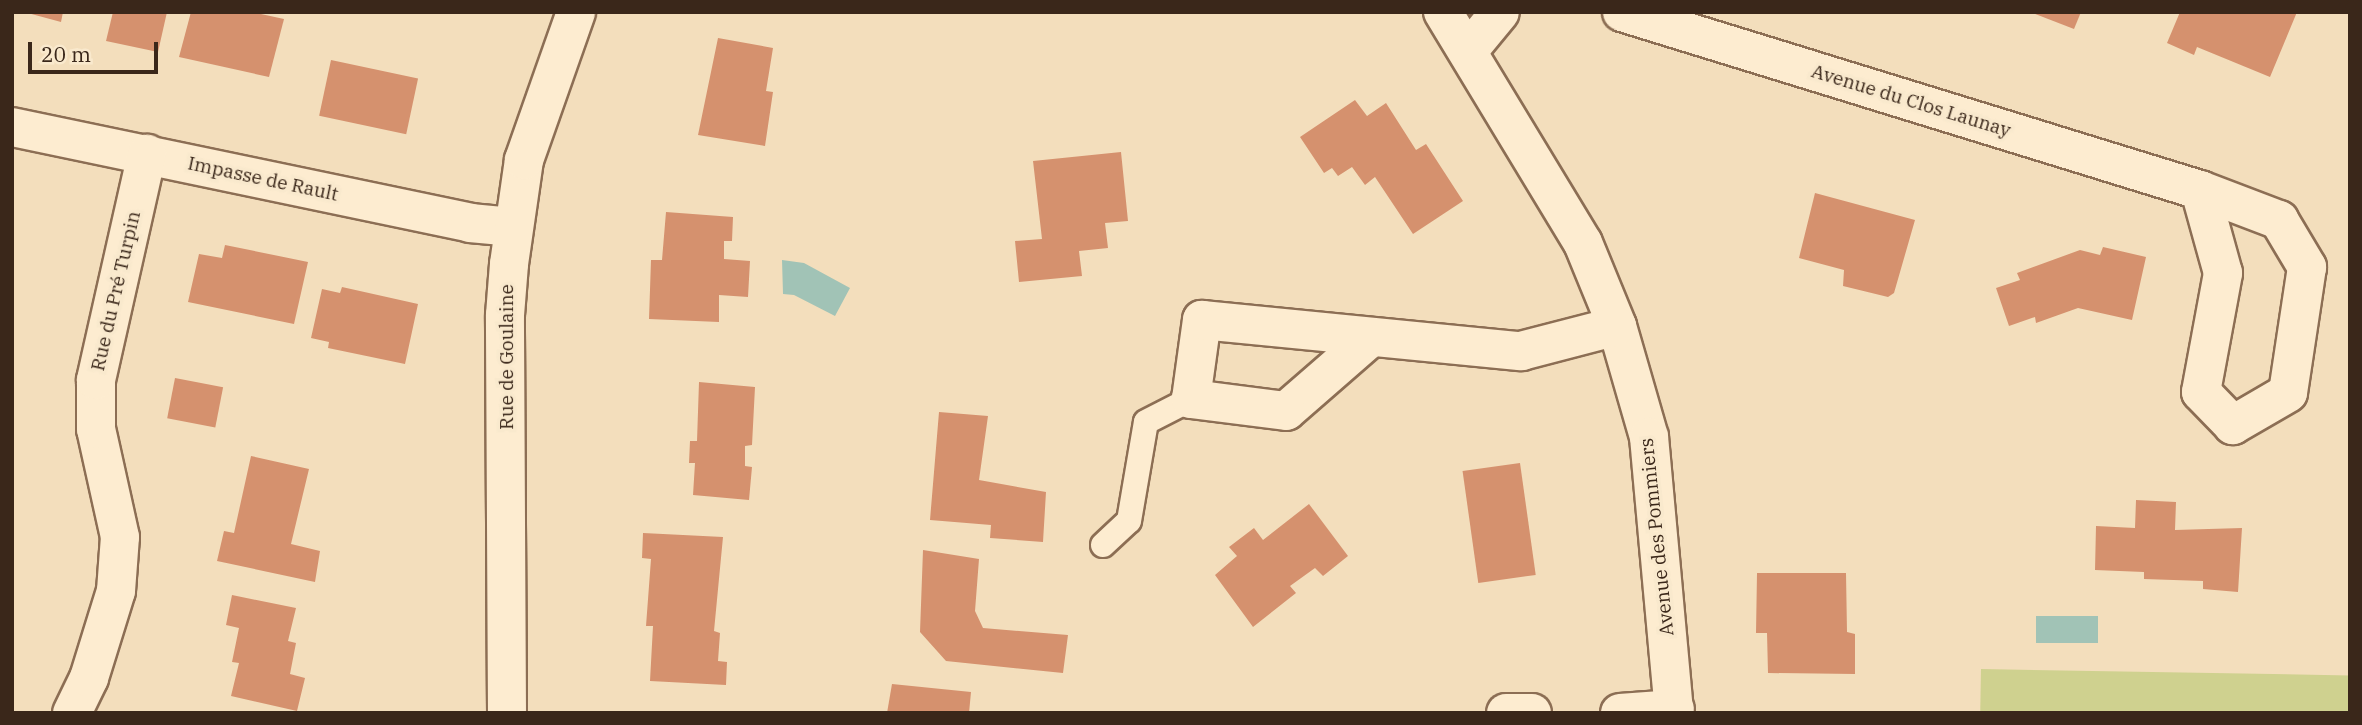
<!DOCTYPE html>
<html>
<head>
<meta charset="utf-8">
<style>
	body { margin:0 }
	#map { position:relative; width:2362px; height:725px; overflow:hidden; background:#f3debc; font-family:"IBM Plex Serif",serif }
	div>[style] { position:absolute }
	.green>* { inset:0; background:#cfd18f; transform-origin:0 0 }
	.water>* { inset:0; background:#a1c3b6; transform-origin:0 0 }
	.building>* { inset:0; background:#d5916e; transform-origin:0 0 }
	.roads { filter:drop-shadow(2px 0 #8c6e54) drop-shadow(-2px 0 #8c6e54) drop-shadow(0 2px #8c6e54) drop-shadow(0 -2px #8c6e54) }
	.service>* { height:24px; margin:-12px; padding:0 12px; transform-origin:12px; border-radius:12px; background:#fdecd0 }
	.minor>* { height:38px; margin:-19px; padding:0 19px; transform-origin:19px; border-radius:19px; background:#fdecd0 }
	.tertiary>* { height:38px; margin:-19px; padding:0 19px; transform-origin:19px; border-radius:19px; background:#fdecd0 }
	span { translate:-50% -50%; white-space:nowrap; text-align:center; line-height:1.15; -webkit-text-stroke:7px #f9e9cd; paint-order:stroke }
	.street-label { font-size:19px; color:#3a271a }
	.frame { position:absolute; inset:0; border:14px solid #3a271a; pointer-events:none }
	.scale { position:absolute; left:28px; top:42px; width:130px; height:32px; box-sizing:border-box; border:4px solid #3a271a; border-top:0; padding-left:9px; font-size:21px; line-height:24px; white-space:nowrap; color:#3a271a; -webkit-text-stroke:5px #f9e9cd; paint-order:stroke }
</style>
</head>
<body>
<div id="map">
	<div class="green">
		<i style="left:1981px;top:669px;width:369px;height:44px;rotate:1deg"></i>
	</div>
	<div class="water">
		<i style="clip-path:polygon(782px 260px,804px 263px,850px 288px,835px 316px,794px 295px,783px 294px)"></i>
		<i style="left:2036px;top:616px;width:62px;height:27px"></i>
	</div>
	<div class="building">
		<i style="clip-path:polygon(24px 12px,63px 12px,61px 22px)"></i>
		<i style="clip-path:polygon(113px 12px,167px 12px,158px 52px,106px 41px)"></i>
		<i style="clip-path:polygon(191px 12px,252px 12px,284px 19px,269px 77px,179px 57px)"></i>
		<i style="clip-path:polygon(2030px 12px,2081px 12px,2074px 29px)"></i>
		<i style="clip-path:polygon(2180px 12px,2297px 12px,2270px 77px,2197px 47px,2194px 55px,2167px 43px)"></i>
		<i style="clip-path:polygon(718px 38px,773px 48px,766px 91px,773px 92px,765px 146px,698px 135px)"></i>
		<i style="left:331px;top:60px;width:89px;height:57px;rotate:12deg"></i>
		<i style="clip-path:polygon(1355px 100px,1367px 116px,1386px 103px,1416px 150px,1426px 144px,1463px 201px,1413px 234px,1375px 177px,1365px 185px,1352px 167px,1338px 176px,1332px 168px,1324px 173px,1300px 137px)"></i>
		<i style="clip-path:polygon(1121px 152px,1128px 221px,1105px 223px,1108px 248px,1079px 251px,1082px 276px,1019px 282px,1015px 241px,1042px 239px,1033px 161px)"></i>
		<i style="clip-path:polygon(1815px 193px,1915px 220px,1894px 293px,1888px 297px,1843px 286px,1844px 270px,1799px 258px)"></i>
		<i style="clip-path:polygon(666px 212px,733px 217px,732px 241px,724px 241px,724px 259px,750px 261px,748px 297px,719px 295px,719px 322px,649px 319px,651px 260px,662px 260px)"></i>
		<i style="clip-path:polygon(225px 245px,308px 262px,294px 324px,188px 302px,199px 254px,222px 258px)"></i>
		<i style="clip-path:polygon(2103px 247px,2146px 257px,2132px 320px,2078px 308px,2036px 323px,2035px 317px,2009px 326px,1996px 288px,2020px 280px,2017px 273px,2080px 250px,2100px 255px)"></i>
		<i style="clip-path:polygon(342px 287px,418px 304px,405px 364px,328px 348px,329px 342px,311px 338px,322px 289px,340px 293px)"></i>
		<i style="left:175px;top:378px;width:49px;height:41px;rotate:11deg"></i>
		<i style="clip-path:polygon(699px 382px,755px 387px,752px 445px,745px 446px,745px 466px,752px 467px,749px 500px,693px 495px,695px 463px,689px 463px,690px 441px,697px 441px)"></i>
		<i style="clip-path:polygon(939px 412px,988px 416px,979px 480px,1046px 492px,1043px 542px,990px 538px,991px 525px,930px 520px)"></i>
		<i style="clip-path:polygon(251px 456px,309px 469px,291px 544px,320px 551px,315px 582px,217px 561px,224px 531px,234px 533px)"></i>
		<i style="left:1520px;top:463px;width:113px;height:58px;rotate:82deg"></i>
		<i style="clip-path:polygon(2136px 500px,2176px 502px,2175px 530px,2242px 528px,2238px 592px,2203px 589px,2203px 581px,2144px 579px,2144px 572px,2095px 570px,2096px 526px,2135px 528px)"></i>
		<i style="clip-path:polygon(1309px 504px,1348px 556px,1323px 576px,1315px 568px,1290px 586px,1296px 593px,1253px 627px,1215px 575px,1237px 556px,1229px 547px,1254px 528px,1263px 540px)"></i>
		<i style="clip-path:polygon(643px 533px,723px 537px,714px 631px,720px 633px,718px 661px,727px 662px,726px 685px,650px 681px,653px 626px,646px 626px,651px 559px,642px 558px)"></i>
		<i style="clip-path:polygon(923px 550px,979px 559px,975px 611px,983px 628px,1068px 635px,1063px 673px,946px 661px,920px 632px)"></i>
		<i style="clip-path:polygon(1757px 573px,1846px 573px,1847px 632px,1855px 634px,1855px 674px,1768px 673px,1767px 633px,1756px 633px)"></i>
		<i style="clip-path:polygon(232px 595px,296px 608px,288px 641px,296px 643px,290px 674px,305px 678px,297px 711px,231px 696px,239px 663px,232px 662px,239px 628px,226px 625px)"></i>
		<i style="clip-path:polygon(892px 684px,971px 692px,969px 713px,887px 713px)"></i>
	</div>
	<div class="roads">
		<div class="service">
			<i style="left:1103px;top:545px;width:35px;rotate:-43deg"></i>
			<i style="left:1129px;top:521px;width:100px;rotate:-80.3deg"></i>
			<i style="left:1146px;top:422px;width:51px;rotate:-27.1deg"></i>
		</div>
		<div class="minor">
			<i style="left:1443px;top:12px;width:270px;rotate:58.8deg"></i>
			<i style="left:1583px;top:243px;width:90px;rotate:67.7deg"></i>
			<i style="left:1617px;top:326px;width:116px;rotate:73.9deg"></i>
			<i style="left:1649px;top:437px;width:277px;rotate:84.8deg"></i>
			<i style="left:1622px;top:12px;width:605px;rotate:17.12deg"></i>
			<i style="left:2200px;top:190px;width:85px;rotate:20.8deg"></i>
			<i style="left:2279px;top:220px;width:55px;rotate:59.2deg"></i>
			<i style="left:2307px;top:267px;width:127px;rotate:98.6deg"></i>
			<i style="left:2288px;top:393px;width:64px;rotate:149.8deg"></i>
			<i style="left:2233px;top:425px;width:46px;rotate:-134.1deg"></i>
			<i style="left:2201px;top:392px;width:121px;rotate:-79.5deg"></i>
			<i style="left:2223px;top:273px;width:86px;rotate:-105.5deg"></i>
			<i style="left:1468px;top:51px;width:50px;rotate:-50.6deg"></i>
			<i style="left:12px;top:127px;width:468px;rotate:11.8deg"></i>
			<i style="left:470px;top:223px;width:43px;rotate:5.3deg"></i>
			<i style="left:1370px;top:338px;width:111px;rotate:139deg"></i>
			<i style="left:1286px;top:411px;width:96px;rotate:-172.8deg"></i>
			<i style="left:1191px;top:399px;width:80px;rotate:-82.1deg"></i>
			<i style="left:1202px;top:320px;width:321px;rotate:5.6deg"></i>
			<i style="left:1521px;top:351px;width:99px;rotate:-14.6deg"></i>
			<i style="left:72px;top:713px;width:39px;rotate:-64deg"></i>
			<i style="left:89px;top:678px;width:91px;rotate:-72.8deg"></i>
			<i style="left:116px;top:591px;width:54px;rotate:-85.8deg"></i>
			<i style="left:120px;top:537px;width:111px;rotate:-102.5deg"></i>
			<i style="left:96px;top:429px;width:49px;rotate:-90deg"></i>
			<i style="left:96px;top:380px;width:232px;rotate:-77.3deg"></i>
			<i style="left:1506px;top:713px;width:26px"></i>
			<i style="left:1620px;top:713px;width:55px;rotate:-4.2deg"></i>
		</div>
		<div class="tertiary">
			<i style="left:507px;top:713px;width:398px;rotate:-90.3deg"></i>
			<i style="left:505px;top:315px;width:51px;rotate:-85.5deg"></i>
			<i style="left:509px;top:264px;width:105px;rotate:-81.8deg"></i>
			<i style="left:524px;top:160px;width:157px;rotate:-70.6deg"></i>
		</div>
	</div>
	<div class="street-label">
		<span style="left:1911px;top:101px;rotate:17deg">Avenue du Clos Launay</span>
		<span style="left:263px;top:179px;rotate:12deg">Impasse de Rault</span>
		<span style="left:116px;top:291px;rotate:-77deg">Rue du Pré Turpin</span>
		<span style="left:507px;top:357px;rotate:-90deg">Rue de Goulaine</span>
		<span style="left:1657px;top:537px;rotate:-96deg">Avenue des Pommiers</span>
	</div>
	<div class="frame"></div>
	<div class="scale">20 m</div>
</div>
</body>
</html>
